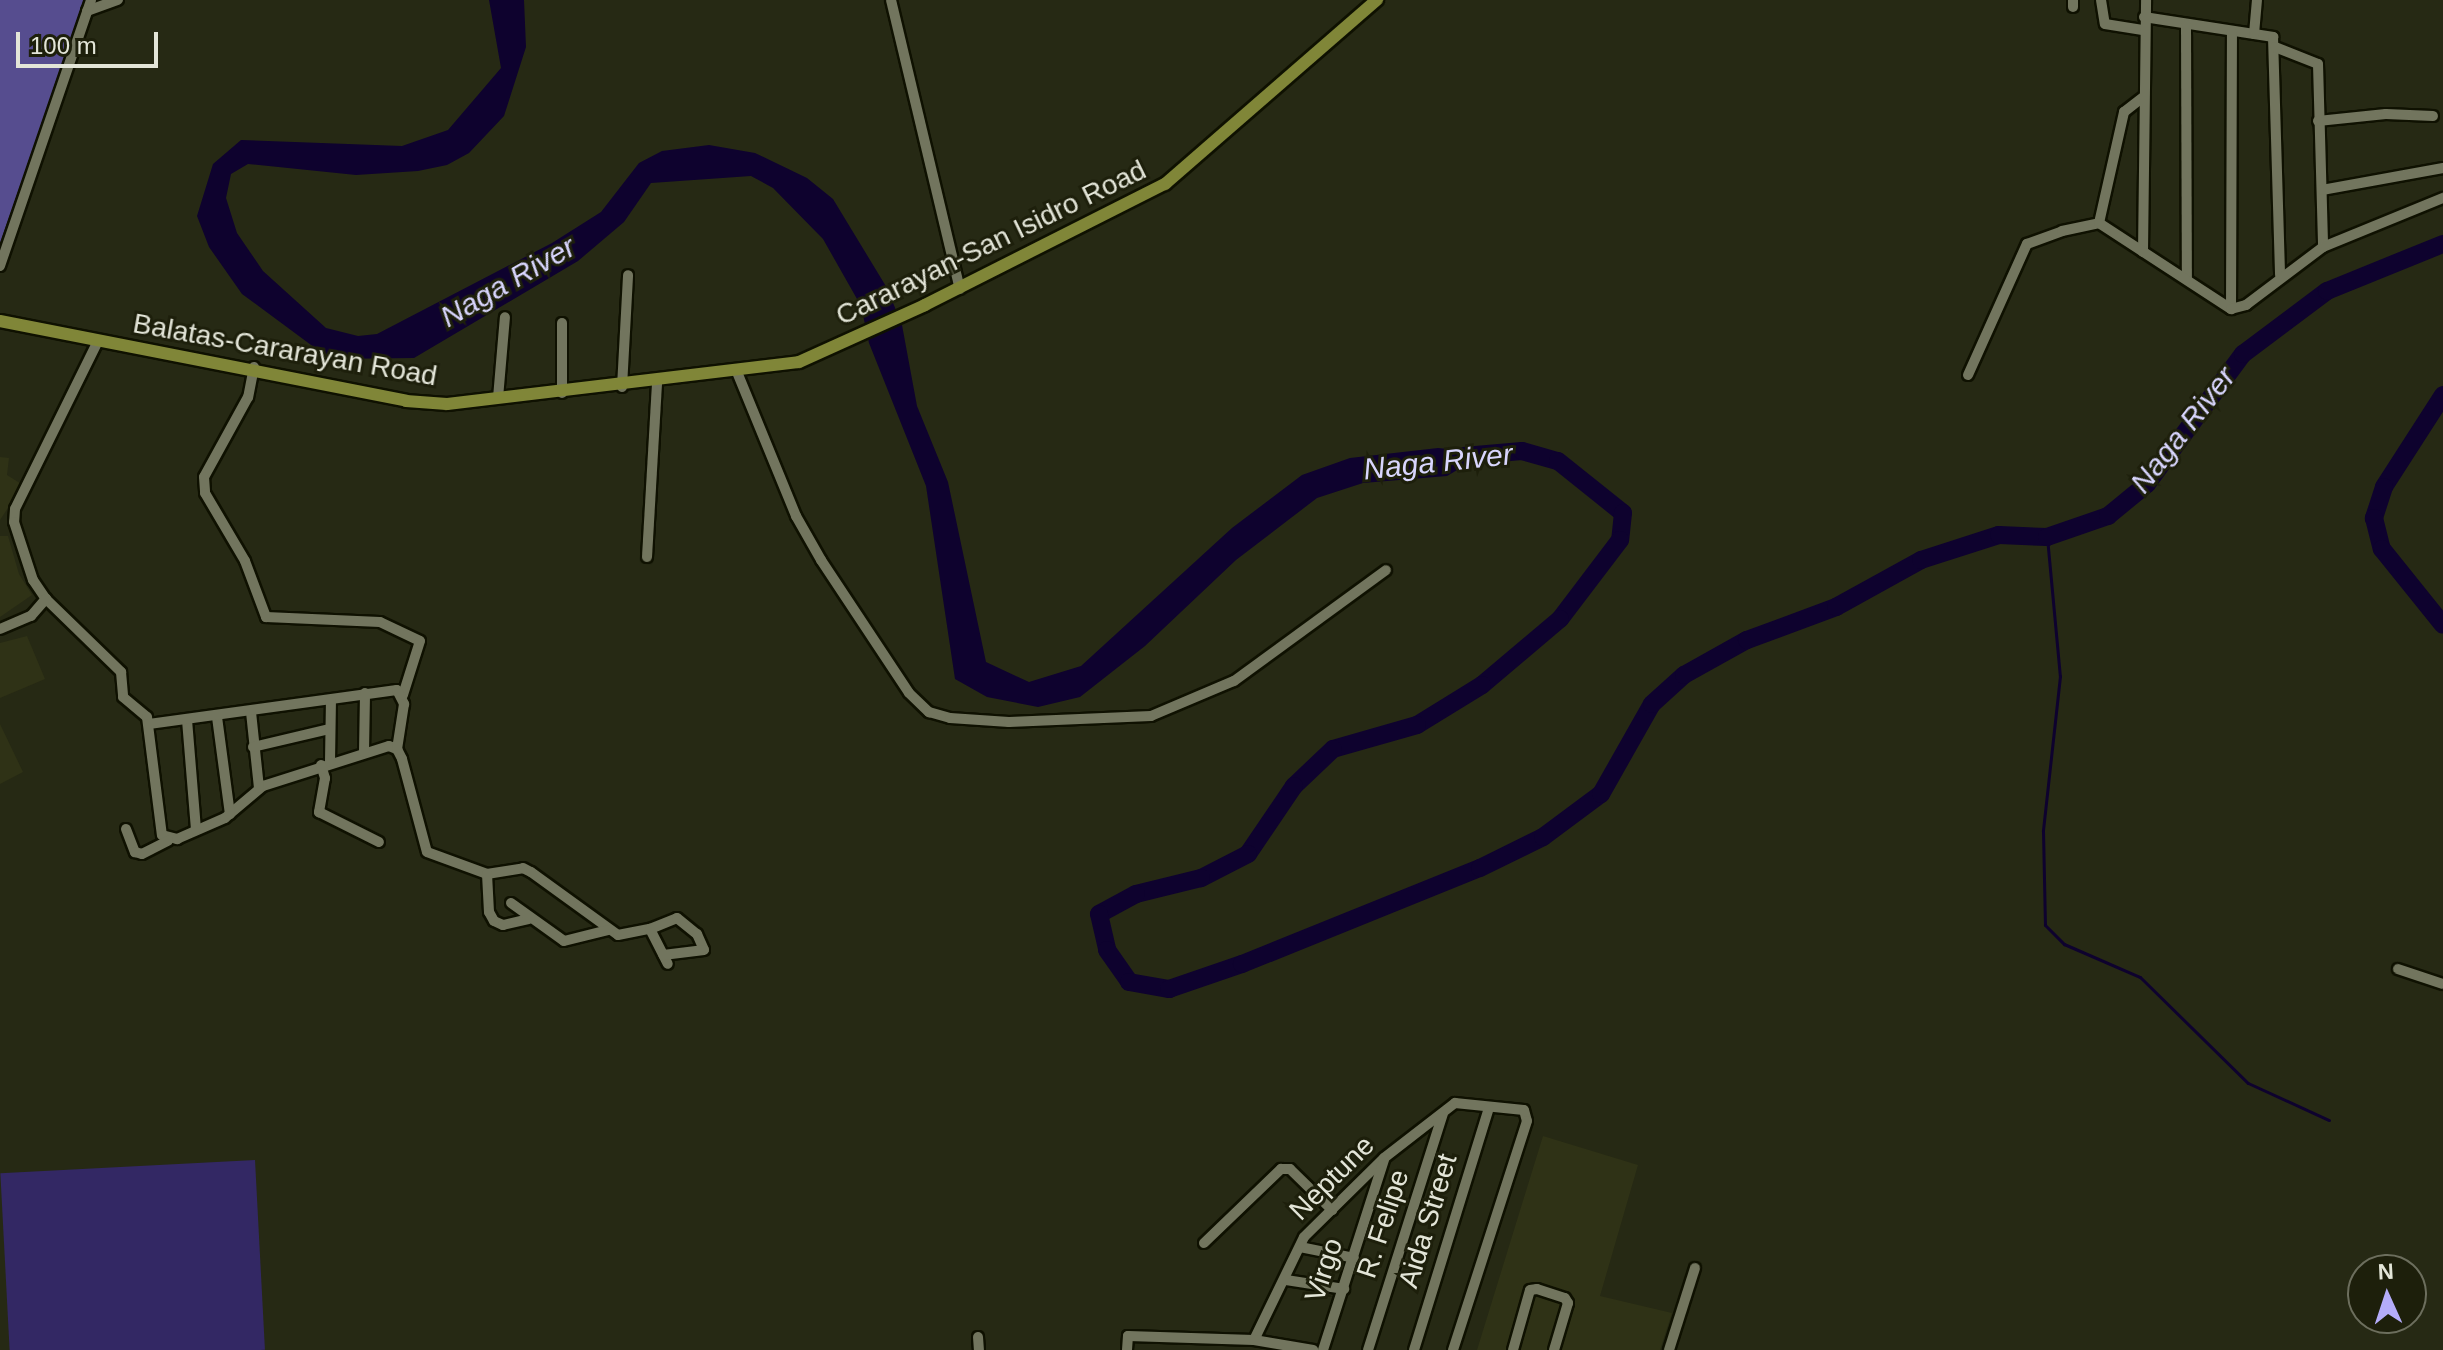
<!DOCTYPE html>
<html>
<head>
<meta charset="utf-8">
<style>
	body { margin:0 }
	#map { position:relative; width:2443px; height:1350px; overflow:hidden; background:#262914; font-family:Helvetica,sans-serif }
	div>[style] { position:absolute }
	.built>* { inset:0; background:#2f3216 }
	.green>* { inset:0; background:#332864; transform-origin:0 0 }
	.forest>* { inset:0; background:#564d8f }
	.water>* { inset:0; background:#0e022e }
	.stream>* { height:3px; margin:-1.5px; padding:0 1.5px; transform-origin:1.5px; border-radius:1.5px; background:#0e022e }
	.river>* { height:18px; margin:-9px; padding:0 9px; transform-origin:9px; border-radius:9px; background:#0e022e }
	.roads { filter:drop-shadow(2px 0 #0f1101) drop-shadow(-2px 0 #0f1101) drop-shadow(0 2px #0f1101) drop-shadow(0 -2px #0f1101) }
	.minor>* { height:10px; margin:-5px; padding:0 5px; transform-origin:5px; border-radius:5px; background:#72755e }
	.major>* { height:12px; margin:-6px; padding:0 6px; transform-origin:6px; border-radius:6px; background:#808638 }
	span { translate:-50% -50%; white-space:nowrap; text-align:center; line-height:1.15; -webkit-text-stroke:6px #1d1f0b; paint-order:stroke }
	.street-label { font-size:28px; color:#e3e5d8 }
	.water-label { font-size:30px; color:#d8d5fd; font-style:italic }
	.north { position:absolute; left:2347px; top:1254px; width:80px; height:80px; box-sizing:border-box; background:#1d1f0b; border:2px solid #6c6e5d; border-radius:50%; rotate:357deg; font-size:22px; font-weight:700; line-height:32px; text-align:center; color:#e3e5d8 }
	.north::after { content:''; display:block; margin:auto; width:28px; height:36px; background:#b4acf9; clip-path:polygon(50% 0,100% 100%,50% 72%,0 100%) }
	.scale { position:absolute; left:16px; top:32px; width:142px; height:36px; box-sizing:border-box; border:4px solid #e3e5d8; border-top:0; padding-left:10px; font-size:24px; line-height:28px; white-space:nowrap; color:#e3e5d8; -webkit-text-stroke:6px #1d1f0b; paint-order:stroke }
</style>
</head>
<body>
<div id="map">
	<div class="built">
		<i style="clip-path:polygon(0 457px,9px 458px,7px 475px,23px 485px,0 520px)"></i>
		<i style="clip-path:polygon(0 536px,8px 536px,19px 574px,32px 595px,0 617px)"></i>
		<i style="clip-path:polygon(27px 636px,45px 679px,0 698px,0 643px)"></i>
		<i style="clip-path:polygon(0 724px,23px 772px,0 784px)"></i>
		<i style="clip-path:polygon(1543px 1136px,1638px 1165px,1600px 1296px,1672px 1313px,1660px 1350px,1477px 1350px)"></i>
	</div>
	<div class="green">
		<i style="left:255px;top:1160px;width:190px;height:255px;rotate:87deg"></i>
	</div>
	<div class="forest">
		<i style="clip-path:polygon(0 0,86px 0,0 243px)"></i>
	</div>
	<div class="water">
		<i style="clip-path:polygon(489px 0,524px 0,526px 47px,504px 116px,469px 153px,447px 165px,418px 171px,356px 175px,248px 164px,231px 174px,226px 198px,237px 233px,263px 271px,326px 328px,358px 336px,377px 334px,552px 243px,601px 212px,639px 163px,662px 151px,709px 145px,755px 153px,807px 178px,833px 199px,887px 288px,902px 325px,917px 406px,948px 482px,986px 662px,1029px 682px,1081px 666px,1232px 528px,1302px 475px,1350px 458px,1438px 448px,1486px 453px,1447px 476px,1363px 483px,1317px 498px,1236px 560px,1145px 646px,1080px 697px,1038px 707px,987px 697px,955px 679px,926px 486px,869px 343px,861px 306px,823px 239px,773px 188px,751px 176px,651px 183px,624px 222px,578px 261px,414px 358px,330px 359px,242px 294px,209px 247px,197px 216px,213px 164px,241px 140px,402px 146px,448px 130px,501px 68px)"></i>
	</div>
	<div class="stream">
		<i style="left:2047px;top:537px;width:140px;rotate:84.7deg"></i>
		<i style="left:2060px;top:676px;width:156px;rotate:96.3deg"></i>
		<i style="left:2043px;top:831px;width:94px;rotate:88.8deg"></i>
		<i style="left:2045px;top:925px;width:27px;rotate:45deg"></i>
		<i style="left:2064px;top:944px;width:83px;rotate:23.5deg"></i>
		<i style="left:2140px;top:977px;width:151px;rotate:44.5deg"></i>
		<i style="left:2248px;top:1083px;width:89px;rotate:24.6deg"></i>
	</div>
	<div class="river">
		<i style="left:2443px;top:395px;width:109px;rotate:122.7deg"></i>
		<i style="left:2384px;top:487px;width:33px;rotate:108deg"></i>
		<i style="left:2374px;top:518px;width:32px;rotate:76deg"></i>
		<i style="left:2382px;top:549px;width:97px;rotate:51.2deg"></i>
		<i style="left:1464px;top:456px;width:58px;rotate:-4.9deg"></i>
		<i style="left:1522px;top:451px;width:37px;rotate:16deg"></i>
		<i style="left:1558px;top:461px;width:83px;rotate:38.7deg"></i>
		<i style="left:1623px;top:513px;width:27px;rotate:96deg"></i>
		<i style="left:1620px;top:540px;width:99px;rotate:127.2deg"></i>
		<i style="left:1560px;top:619px;width:102px;rotate:139.8deg"></i>
		<i style="left:1482px;top:685px;width:76px;rotate:148.4deg"></i>
		<i style="left:1417px;top:725px;width:87px;rotate:164.1deg"></i>
		<i style="left:1333px;top:749px;width:54px;rotate:136.5deg"></i>
		<i style="left:1294px;top:786px;width:82px;rotate:124.1deg"></i>
		<i style="left:1248px;top:854px;width:53px;rotate:152.9deg"></i>
		<i style="left:1201px;top:878px;width:67px;rotate:166.2deg"></i>
		<i style="left:1136px;top:894px;width:42px;rotate:151.6deg"></i>
		<i style="left:1099px;top:914px;width:37px;rotate:77deg"></i>
		<i style="left:1107px;top:950px;width:39px;rotate:55deg"></i>
		<i style="left:1129px;top:982px;width:41px;rotate:9.9deg"></i>
		<i style="left:1169px;top:989px;width:77px;rotate:-18.9deg"></i>
		<i style="left:1242px;top:964px;width:257px;rotate:-22deg"></i>
		<i style="left:1480px;top:868px;width:70px;rotate:-26.2deg"></i>
		<i style="left:1543px;top:837px;width:72px;rotate:-36.6deg"></i>
		<i style="left:1601px;top:794px;width:103px;rotate:-60.5deg"></i>
		<i style="left:1652px;top:704px;width:43px;rotate:-42.2deg"></i>
		<i style="left:1684px;top:675px;width:72px;rotate:-29.1deg"></i>
		<i style="left:1747px;top:640px;width:95px;rotate:-20.3deg"></i>
		<i style="left:1836px;top:607px;width:97px;rotate:-28.9deg"></i>
		<i style="left:1921px;top:560px;width:82px;rotate:-17.8deg"></i>
		<i style="left:1999px;top:535px;width:48px;rotate:2.4deg"></i>
		<i style="left:2047px;top:537px;width:65px;rotate:-19deg"></i>
		<i style="left:2108px;top:516px;width:50px;rotate:-39.4deg"></i>
		<i style="left:2147px;top:484px;width:162px;rotate:-53.6deg"></i>
		<i style="left:2243px;top:354px;width:105px;rotate:-36.9deg"></i>
		<i style="left:2327px;top:291px;width:125px;rotate:-22.1deg"></i>
	</div>
	<div class="roads">
		<div class="minor">
			<i style="left:891px;top:0;width:297px;rotate:76.6deg"></i>
			<i style="left:2101px;top:0;width:24px;rotate:81deg"></i>
			<i style="left:2105px;top:24px;width:38px;rotate:9deg"></i>
			<i style="left:2073px;top:7px;width:7px;rotate:-90deg"></i>
			<i style="left:87px;top:11px;width:33px;rotate:-20deg"></i>
			<i style="left:2144px;top:17px;width:131px;rotate:8.8deg"></i>
			<i style="left:2273px;top:37px;width:238px;rotate:88.3deg"></i>
			<i style="left:2186px;top:25px;width:254px;rotate:89.8deg"></i>
			<i style="left:2254px;top:34px;width:34px;rotate:-85deg"></i>
			<i style="left:2275px;top:47px;width:46px;rotate:21.6deg"></i>
			<i style="left:2318px;top:64px;width:183px;rotate:88.4deg"></i>
			<i style="left:2318px;top:121px;width:68px;rotate:-5.9deg"></i>
			<i style="left:2386px;top:114px;width:47px;rotate:2.4deg"></i>
			<i style="left:2322px;top:190px;width:123px;rotate:-10.3deg"></i>
			<i style="left:2099px;top:223px;width:114px;rotate:-77.3deg"></i>
			<i style="left:2124px;top:112px;width:23px;rotate:-38deg"></i>
			<i style="left:2143px;top:252px;width:252px;rotate:-89.3deg"></i>
			<i style="left:0;top:266px;width:281px;rotate:-71.1deg"></i>
			<i style="left:2231px;top:309px;width:277px;rotate:-89.8deg"></i>
			<i style="left:98px;top:341px;width:187px;rotate:116.3deg"></i>
			<i style="left:15px;top:509px;width:13px;rotate:94deg"></i>
			<i style="left:14px;top:522px;width:61px;rotate:71.9deg"></i>
			<i style="left:33px;top:580px;width:23px;rotate:56deg"></i>
			<i style="left:46px;top:599px;width:105px;rotate:44.2deg"></i>
			<i style="left:121px;top:672px;width:25px;rotate:85deg"></i>
			<i style="left:123px;top:697px;width:31px;rotate:40deg"></i>
			<i style="left:147px;top:717px;width:119px;rotate:82.8deg"></i>
			<i style="left:162px;top:835px;width:16px;rotate:15deg"></i>
			<i style="left:177px;top:839px;width:52px;rotate:-23.6deg"></i>
			<i style="left:225px;top:818px;width:50px;rotate:-40.1deg"></i>
			<i style="left:263px;top:786px;width:132px;rotate:-17.6deg"></i>
			<i style="left:389px;top:746px;width:9px;rotate:21deg"></i>
			<i style="left:397px;top:749px;width:11px;rotate:63deg"></i>
			<i style="left:402px;top:759px;width:96px;rotate:75deg"></i>
			<i style="left:427px;top:852px;width:64px;rotate:20.1deg"></i>
			<i style="left:487px;top:874px;width:36px;rotate:-9deg"></i>
			<i style="left:523px;top:868px;width:9px;rotate:27deg"></i>
			<i style="left:531px;top:872px;width:107px;rotate:35.9deg"></i>
			<i style="left:618px;top:935px;width:33px;rotate:-11deg"></i>
			<i style="left:650px;top:929px;width:39px;rotate:63deg"></i>
			<i style="left:254px;top:367px;width:31px;rotate:101deg"></i>
			<i style="left:248px;top:397px;width:91px;rotate:118.8deg"></i>
			<i style="left:204px;top:477px;width:16px;rotate:86deg"></i>
			<i style="left:205px;top:493px;width:79px;rotate:59.5deg"></i>
			<i style="left:245px;top:561px;width:60px;rotate:69.4deg"></i>
			<i style="left:266px;top:617px;width:114px;rotate:2.5deg"></i>
			<i style="left:380px;top:622px;width:44px;rotate:25.4deg"></i>
			<i style="left:420px;top:641px;width:57px;rotate:107.5deg"></i>
			<i style="left:737px;top:372px;width:156px;rotate:67.7deg"></i>
			<i style="left:796px;top:516px;width:51px;rotate:60.4deg"></i>
			<i style="left:821px;top:560px;width:159px;rotate:56.5deg"></i>
			<i style="left:909px;top:693px;width:28px;rotate:44deg"></i>
			<i style="left:929px;top:712px;width:22px;rotate:16deg"></i>
			<i style="left:950px;top:718px;width:59px;rotate:3.9deg"></i>
			<i style="left:1009px;top:722px;width:142px;rotate:-2.4deg"></i>
			<i style="left:1151px;top:716px;width:90px;rotate:-22.9deg"></i>
			<i style="left:1234px;top:681px;width:188px;rotate:-36.1deg"></i>
			<i style="left:1968px;top:375px;width:144px;rotate:-65.8deg"></i>
			<i style="left:2027px;top:244px;width:37px;rotate:-20deg"></i>
			<i style="left:2062px;top:231px;width:38px;rotate:-12deg"></i>
			<i style="left:2099px;top:223px;width:158px;rotate:33.1deg"></i>
			<i style="left:2231px;top:309px;width:16px;rotate:-15deg"></i>
			<i style="left:2246px;top:305px;width:96px;rotate:-37deg"></i>
			<i style="left:2323px;top:247px;width:130px;rotate:-22.2deg"></i>
			<i style="left:622px;top:387px;width:112px;rotate:-86.9deg"></i>
			<i style="left:562px;top:393px;width:70px;rotate:-90deg"></i>
			<i style="left:498px;top:398px;width:81px;rotate:-85.1deg"></i>
			<i style="left:647px;top:557px;width:175px;rotate:-86.7deg"></i>
			<i style="left:0;top:629px;width:34px;rotate:-23deg"></i>
			<i style="left:31px;top:616px;width:23px;rotate:-49deg"></i>
			<i style="left:251px;top:712px;width:76px;rotate:84deg"></i>
			<i style="left:217px;top:717px;width:98px;rotate:82.4deg"></i>
			<i style="left:187px;top:720px;width:110px;rotate:85.3deg"></i>
			<i style="left:149px;top:724px;width:250px;rotate:-7.8deg"></i>
			<i style="left:397px;top:690px;width:16px;rotate:63deg"></i>
			<i style="left:404px;top:704px;width:46px;rotate:98.8deg"></i>
			<i style="left:253px;top:747px;width:79px;rotate:-13.2deg"></i>
			<i style="left:364px;top:752px;width:59px;rotate:-89deg"></i>
			<i style="left:330px;top:762px;width:62px;rotate:-89.1deg"></i>
			<i style="left:321px;top:765px;width:14px;rotate:73deg"></i>
			<i style="left:325px;top:778px;width:35px;rotate:100deg"></i>
			<i style="left:319px;top:812px;width:67px;rotate:26.6deg"></i>
			<i style="left:126px;top:829px;width:25px;rotate:69deg"></i>
			<i style="left:135px;top:852px;width:7px;rotate:16deg"></i>
			<i style="left:142px;top:854px;width:29px;rotate:-27deg"></i>
			<i style="left:487px;top:874px;width:38px;rotate:87deg"></i>
			<i style="left:489px;top:912px;width:10px;rotate:61deg"></i>
			<i style="left:494px;top:921px;width:10px;rotate:24deg"></i>
			<i style="left:503px;top:925px;width:26px;rotate:-13deg"></i>
			<i style="left:511px;top:903px;width:65px;rotate:35.6deg"></i>
			<i style="left:564px;top:941px;width:45px;rotate:-14deg"></i>
			<i style="left:650px;top:929px;width:29px;rotate:-22deg"></i>
			<i style="left:677px;top:918px;width:26px;rotate:39deg"></i>
			<i style="left:697px;top:934px;width:17px;rotate:66deg"></i>
			<i style="left:704px;top:950px;width:41px;rotate:173deg"></i>
			<i style="left:2398px;top:969px;width:47px;rotate:18.4deg"></i>
			<i style="left:1204px;top:1243px;width:107px;rotate:-43.9deg"></i>
			<i style="left:1281px;top:1169px;width:9px"></i>
			<i style="left:1290px;top:1169px;width:59px;rotate:44.3deg"></i>
			<i style="left:1300px;top:1247px;width:55px;rotate:11.5deg"></i>
			<i style="left:1286px;top:1280px;width:59px;rotate:8.8deg"></i>
			<i style="left:978px;top:1337px;width:13px;rotate:86deg"></i>
			<i style="left:1254px;top:1340px;width:114px;rotate:-64.1deg"></i>
			<i style="left:1304px;top:1237px;width:112px;rotate:-44.6deg"></i>
			<i style="left:1384px;top:1158px;width:90px;rotate:-37.8deg"></i>
			<i style="left:1455px;top:1103px;width:69px;rotate:5.8deg"></i>
			<i style="left:1524px;top:1110px;width:11px;rotate:75deg"></i>
			<i style="left:1527px;top:1121px;width:241px;rotate:107.9deg"></i>
			<i style="left:1127px;top:1350px;width:14px;rotate:-86deg"></i>
			<i style="left:1128px;top:1336px;width:126px;rotate:1.8deg"></i>
			<i style="left:1254px;top:1340px;width:60px;rotate:9.6deg"></i>
			<i style="left:1323px;top:1350px;width:200px;rotate:-72.2deg"></i>
			<i style="left:1368px;top:1350px;width:248px;rotate:-72.4deg"></i>
			<i style="left:1414px;top:1350px;width:254px;rotate:-72.8deg"></i>
			<i style="left:1513px;top:1350px;width:62px;rotate:-74.2deg"></i>
			<i style="left:1530px;top:1290px;width:7px;rotate:-8deg"></i>
			<i style="left:1537px;top:1289px;width:29px;rotate:18deg"></i>
			<i style="left:1565px;top:1298px;width:6px;rotate:59deg"></i>
			<i style="left:1568px;top:1303px;width:49px;rotate:106.6deg"></i>
			<i style="left:1669px;top:1350px;width:86px;rotate:-72.4deg"></i>
		</div>
		<div class="major">
			<i style="left:0;top:321px;width:414px;rotate:11.1deg"></i>
			<i style="left:406px;top:401px;width:41px;rotate:4.2deg"></i>
			<i style="left:447px;top:404px;width:354px;rotate:-6.8deg"></i>
			<i style="left:799px;top:362px;width:138px;rotate:-24.3deg"></i>
			<i style="left:925px;top:305px;width:269px;rotate:-26.8deg"></i>
			<i style="left:1165px;top:184px;width:281px;rotate:-41deg"></i>
		</div>
	</div>
	<div class="street-label">
		<span style="left:991px;top:243px;rotate:-26deg">Cararayan-San Isidro Road</span>
		<span style="left:285px;top:350px;rotate:10deg">Balatas-Cararayan Road</span>
		<span style="left:1332px;top:1178px;rotate:-45deg">Neptune</span>
		<span style="left:1428px;top:1221px;rotate:-73deg">Aida Street</span>
		<span style="left:1383px;top:1224px;rotate:-72deg">R. Felipe</span>
		<span style="left:1324px;top:1270px;rotate:-72deg">Virgo</span>
	</div>
	<div class="water-label">
		<span style="left:508px;top:282px;rotate:-30deg">Naga River</span>
		<span style="left:2183px;top:430px;rotate:-52deg">Naga River</span>
		<span style="left:1438px;top:462px;rotate:-6deg">Naga River</span>
	</div>
	<div class="north">N</div>
	<div class="scale">100 m</div>
</div>
</body>
</html>
